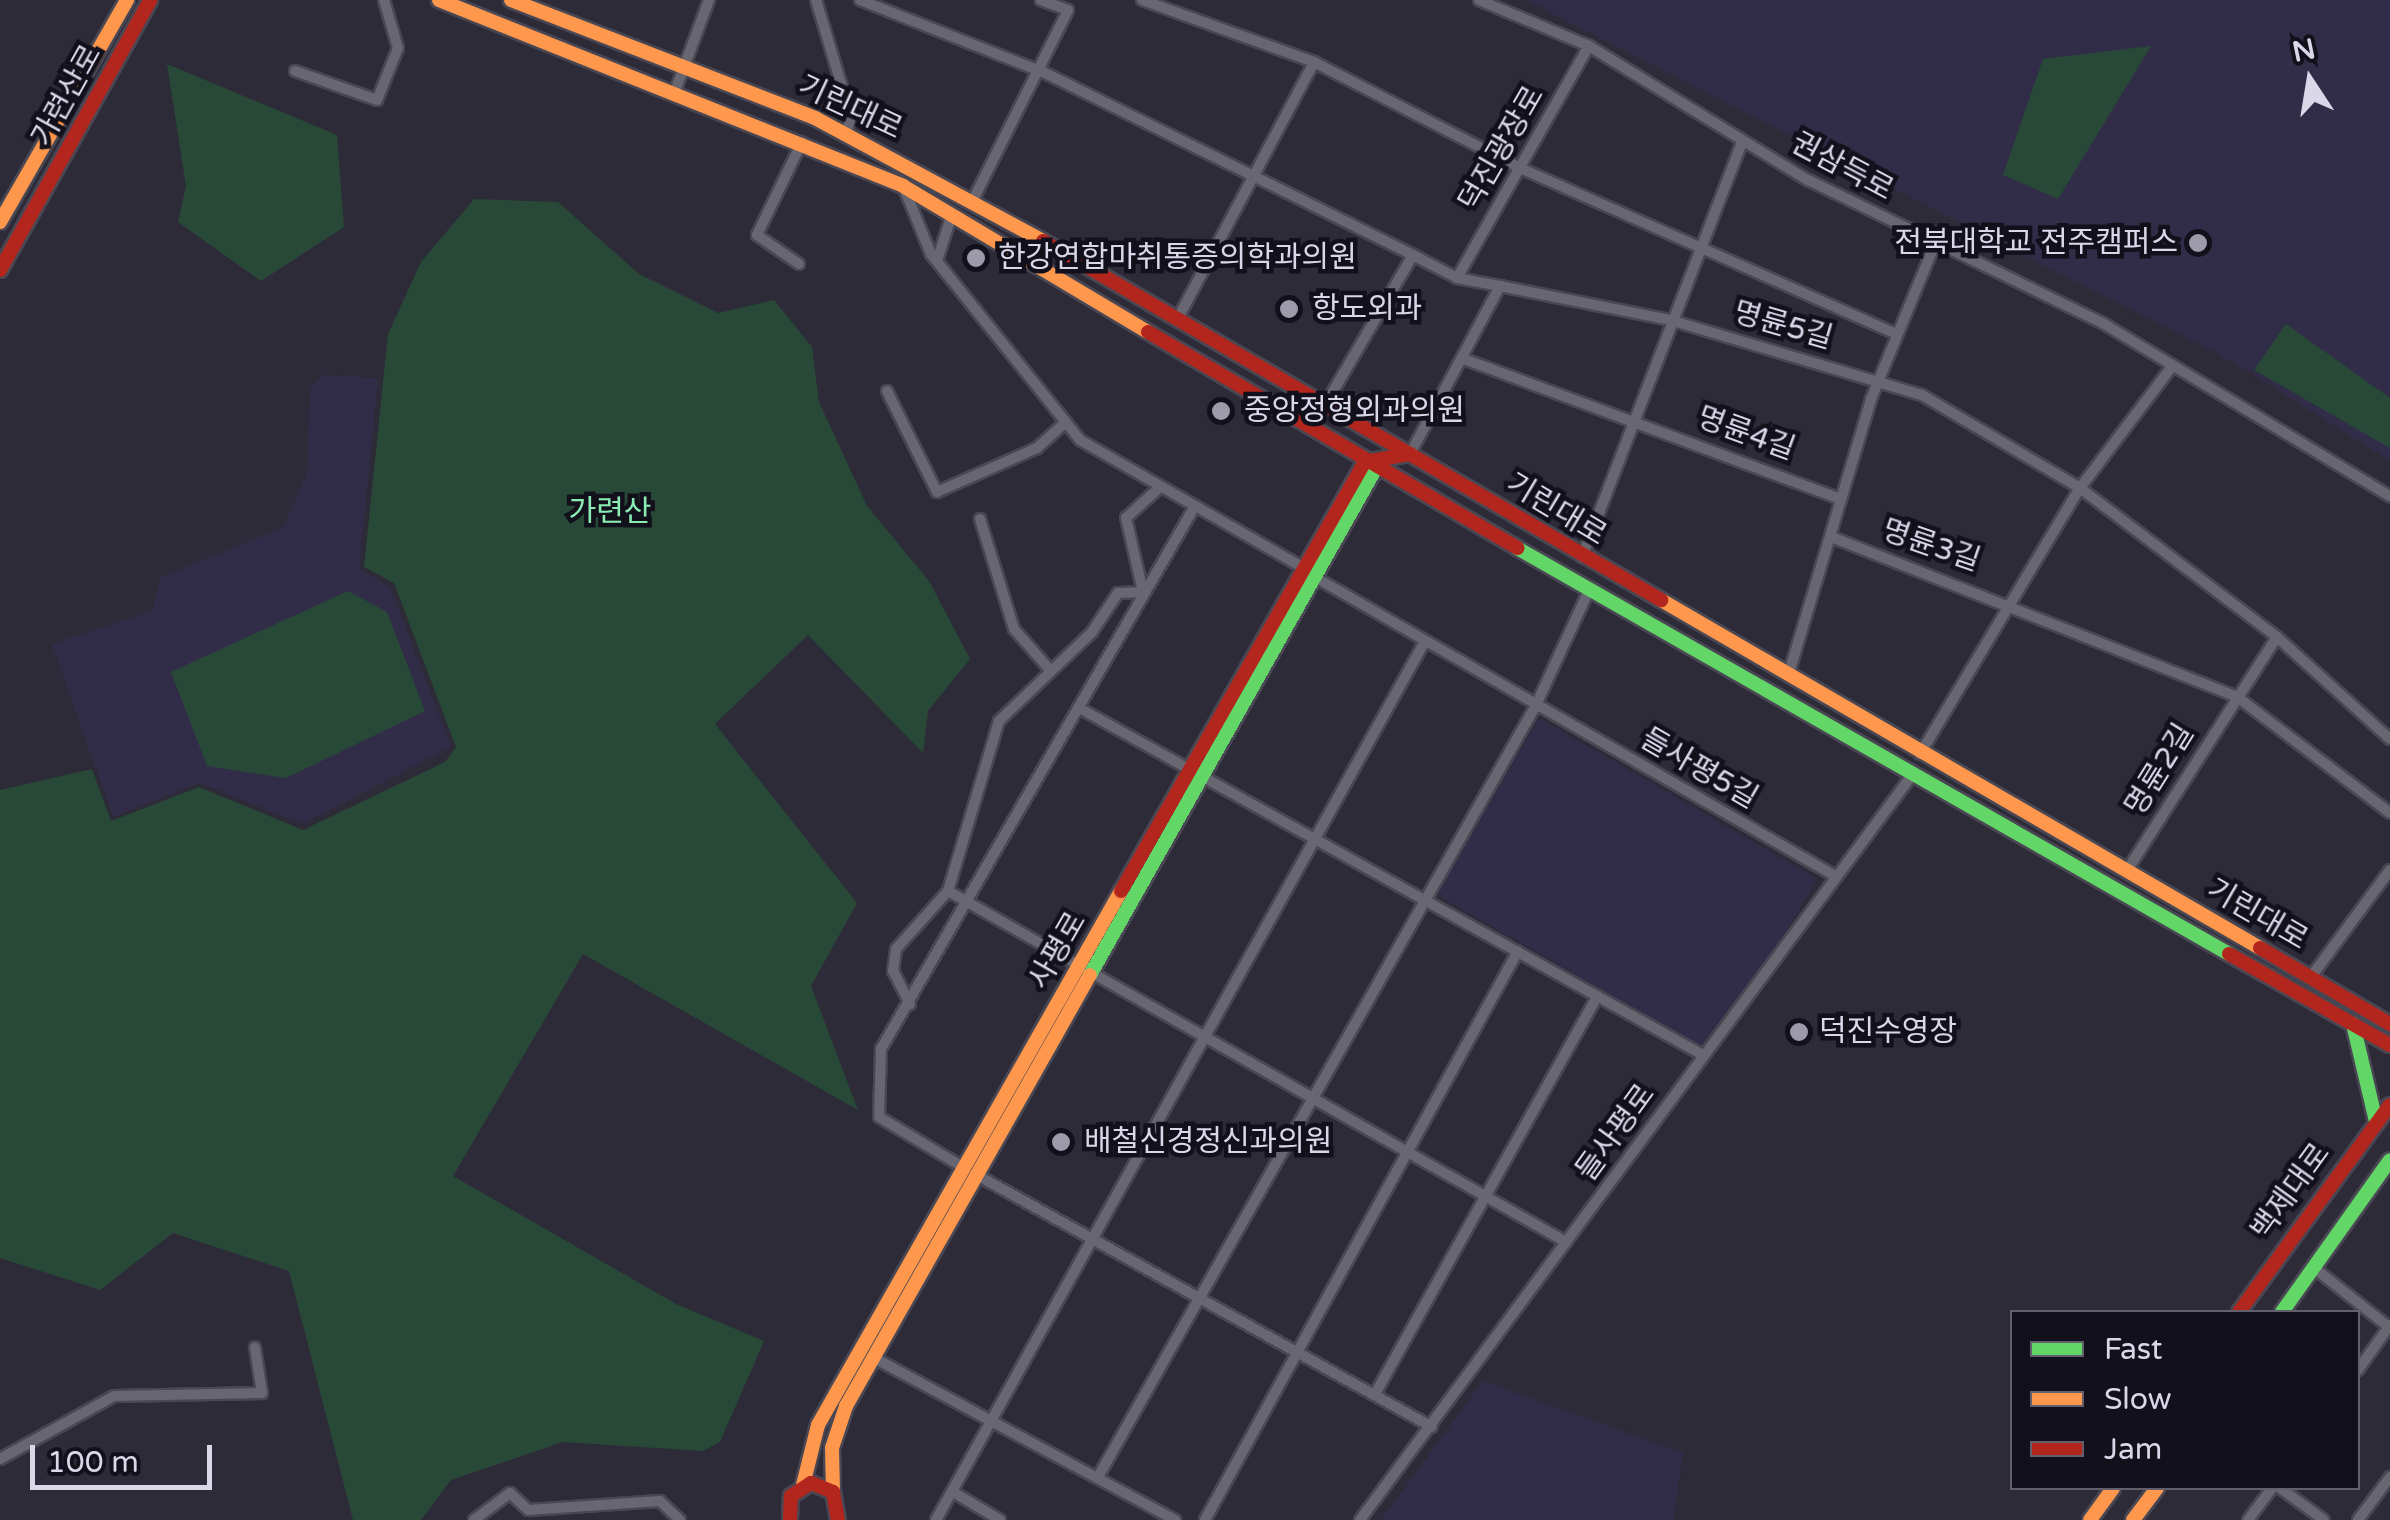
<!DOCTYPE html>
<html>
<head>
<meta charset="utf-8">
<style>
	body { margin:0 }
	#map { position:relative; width:2390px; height:1520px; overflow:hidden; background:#2d2b38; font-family:"Varela Round","Noto Sans KR",sans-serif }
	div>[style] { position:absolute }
	.built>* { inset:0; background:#312d49; transform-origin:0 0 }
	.green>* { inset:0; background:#284938 }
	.roads { filter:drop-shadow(2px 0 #494753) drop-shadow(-2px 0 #494753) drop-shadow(0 2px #494753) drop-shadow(0 -2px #494753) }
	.street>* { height:10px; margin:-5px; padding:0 5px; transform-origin:5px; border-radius:5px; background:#686671 }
	.fast>* { height:14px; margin:-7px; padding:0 7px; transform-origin:7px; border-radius:7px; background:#63d668 }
	.slow>* { height:14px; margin:-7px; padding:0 7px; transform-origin:7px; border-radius:7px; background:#ff974d }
	.jam>* { height:14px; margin:-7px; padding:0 7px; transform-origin:7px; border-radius:7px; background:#b3261e }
	.dots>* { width:28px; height:28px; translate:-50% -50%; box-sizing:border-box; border:5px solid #12101b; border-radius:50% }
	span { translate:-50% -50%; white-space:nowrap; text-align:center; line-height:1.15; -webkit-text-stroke:9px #12101b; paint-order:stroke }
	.street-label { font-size:30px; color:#d9d7e8 }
	.poi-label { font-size:30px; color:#d9d7e8 }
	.right { translate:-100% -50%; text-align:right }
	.left { translate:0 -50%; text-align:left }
	.park-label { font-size:30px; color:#89ecb3 }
	.legend { position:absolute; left:2010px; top:1310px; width:350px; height:180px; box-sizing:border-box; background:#12101b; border:2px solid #62606d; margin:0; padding:12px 18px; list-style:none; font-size:30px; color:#d9d7e8 }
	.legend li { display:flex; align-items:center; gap:20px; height:50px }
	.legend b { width:50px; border:2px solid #62606d }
	.north { position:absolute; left:2260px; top:30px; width:100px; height:100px; -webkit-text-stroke:8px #12101b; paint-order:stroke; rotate:348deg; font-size:28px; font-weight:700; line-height:40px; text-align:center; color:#d9d7e8 }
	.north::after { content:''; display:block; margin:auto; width:35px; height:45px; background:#d9d7e8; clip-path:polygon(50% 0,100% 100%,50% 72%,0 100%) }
	.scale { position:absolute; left:30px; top:1445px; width:182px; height:45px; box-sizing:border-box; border:5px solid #d9d7e8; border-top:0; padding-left:12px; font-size:30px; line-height:35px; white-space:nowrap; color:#d9d7e8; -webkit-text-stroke:8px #12101b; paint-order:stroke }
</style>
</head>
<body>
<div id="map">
	<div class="built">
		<i style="clip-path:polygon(1526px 0,2390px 0,2390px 461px,2235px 363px)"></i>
		<i style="clip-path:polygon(322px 375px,378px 378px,359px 569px,390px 587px,451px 747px,303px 824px,200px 783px,113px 817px,52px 644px,152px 611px,161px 577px,284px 527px,307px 473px,310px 389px)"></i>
		<i style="left:1539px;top:718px;width:321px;height:204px;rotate:30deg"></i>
		<i style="clip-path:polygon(1483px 1381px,1683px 1453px,1673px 1520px,1381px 1520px)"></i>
	</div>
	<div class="green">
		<i style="clip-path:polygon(2151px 46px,2058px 199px,2003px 175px,2043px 59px)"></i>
		<i style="clip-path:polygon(167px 64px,337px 135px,344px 227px,261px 281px,178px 222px,186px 186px)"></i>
		<i style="clip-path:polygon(474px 199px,558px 202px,639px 274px,718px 313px,774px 300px,812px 347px,819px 402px,867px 506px,929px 581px,970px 659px,928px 711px,923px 753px,808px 635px,715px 724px,857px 903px,811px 986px,858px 1110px,583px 954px,453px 1176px,676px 1304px,764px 1341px,720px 1442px,703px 1451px,563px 1442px,451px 1480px,421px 1520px,353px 1520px,289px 1271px,173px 1233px,100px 1290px,0 1258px,0 790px,92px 769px,111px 821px,199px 787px,303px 830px,445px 762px,456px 747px,394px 583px,364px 567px,388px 334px,421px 262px)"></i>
		<i style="clip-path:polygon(2286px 324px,2390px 398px,2390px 448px,2254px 370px)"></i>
		<i style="clip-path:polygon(348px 591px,387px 612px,425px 711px,286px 778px,207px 766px,171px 672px)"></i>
	</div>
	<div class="roads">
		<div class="street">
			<i style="left:816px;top:0;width:122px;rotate:73.3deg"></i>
			<i style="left:851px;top:117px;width:17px;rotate:107deg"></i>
			<i style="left:860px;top:0;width:197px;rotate:21.5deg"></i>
			<i style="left:1043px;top:72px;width:413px;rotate:26.3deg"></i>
			<i style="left:1142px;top:0;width:183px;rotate:19.8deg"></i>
			<i style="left:1314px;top:62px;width:232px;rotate:27.2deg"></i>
			<i style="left:1520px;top:168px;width:412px;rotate:23.8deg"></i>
			<i style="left:1479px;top:0;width:119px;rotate:22.7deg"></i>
			<i style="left:1589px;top:46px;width:257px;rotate:31.5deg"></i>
			<i style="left:1808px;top:180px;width:331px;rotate:25.9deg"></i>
			<i style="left:2106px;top:325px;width:332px;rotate:31.1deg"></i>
			<i style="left:295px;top:71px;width:87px;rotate:19.5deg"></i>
			<i style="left:377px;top:100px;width:56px;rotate:-68deg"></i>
			<i style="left:398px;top:48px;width:50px;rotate:-106.3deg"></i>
			<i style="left:675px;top:91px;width:97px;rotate:-69.5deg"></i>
			<i style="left:904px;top:188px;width:71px;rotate:67.8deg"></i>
			<i style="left:931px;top:254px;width:238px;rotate:51.3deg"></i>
			<i style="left:1080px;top:440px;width:259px;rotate:29.8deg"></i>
			<i style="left:973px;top:200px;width:212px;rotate:-63.4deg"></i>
			<i style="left:1068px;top:10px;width:29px;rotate:-160deg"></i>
			<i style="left:937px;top:261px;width:46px;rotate:-72.3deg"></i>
			<i style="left:799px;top:264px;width:51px;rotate:-145.4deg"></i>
			<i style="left:757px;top:235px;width:103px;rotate:-64.2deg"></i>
			<i style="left:1500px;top:286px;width:173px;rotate:11.3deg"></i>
			<i style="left:1670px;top:320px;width:263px;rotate:16.6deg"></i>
			<i style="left:1922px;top:395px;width:183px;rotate:30.5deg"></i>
			<i style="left:2080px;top:488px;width:247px;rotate:37.1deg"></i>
			<i style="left:2277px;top:637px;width:152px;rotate:42.1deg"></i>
			<i style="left:1177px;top:320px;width:292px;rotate:-62deg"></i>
			<i style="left:1464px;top:359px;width:401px;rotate:20.4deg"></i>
			<i style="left:887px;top:391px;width:113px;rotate:63.7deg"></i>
			<i style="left:937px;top:492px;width:109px;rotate:-23.7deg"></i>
			<i style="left:1037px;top:448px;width:39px;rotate:-42deg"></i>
			<i style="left:1325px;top:405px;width:174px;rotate:-59.6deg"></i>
			<i style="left:1413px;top:255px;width:50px;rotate:27.6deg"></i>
			<i style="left:1410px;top:454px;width:191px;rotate:-61.8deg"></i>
			<i style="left:1500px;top:286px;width:44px;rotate:-169.5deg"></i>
			<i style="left:1457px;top:278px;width:267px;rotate:-60.4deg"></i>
			<i style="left:980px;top:519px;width:115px;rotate:72.8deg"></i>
			<i style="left:1014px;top:629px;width:55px;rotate:48.7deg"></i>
			<i style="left:1834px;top:538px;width:432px;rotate:21.5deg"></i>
			<i style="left:2236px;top:696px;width:193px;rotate:37.2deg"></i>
			<i style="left:1582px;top:557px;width:445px;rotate:-68.9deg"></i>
			<i style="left:1313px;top:576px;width:604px;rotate:29.87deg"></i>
			<i style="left:1789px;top:673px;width:286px;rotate:-73.3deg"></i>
			<i style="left:1871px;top:399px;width:168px;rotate:-67.6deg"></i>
			<i style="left:1081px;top:709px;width:712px;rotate:29.09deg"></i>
			<i style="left:1920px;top:754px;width:310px;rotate:-59deg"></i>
			<i style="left:2080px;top:488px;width:154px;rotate:-52.9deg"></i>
			<i style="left:2126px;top:872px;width:279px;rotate:-57.3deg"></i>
			<i style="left:948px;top:891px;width:711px;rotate:29.59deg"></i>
			<i style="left:2311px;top:977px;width:133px;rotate:-53.6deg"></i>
			<i style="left:910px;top:1004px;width:37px;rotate:-117deg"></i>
			<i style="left:893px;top:971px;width:22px;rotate:-82deg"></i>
			<i style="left:896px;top:949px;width:78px;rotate:-48.1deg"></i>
			<i style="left:948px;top:891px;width:177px;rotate:-73.3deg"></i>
			<i style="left:999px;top:721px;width:129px;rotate:-43.7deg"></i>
			<i style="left:1092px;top:632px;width:47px;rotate:-56.3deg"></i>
			<i style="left:1118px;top:593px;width:25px;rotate:-2deg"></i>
			<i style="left:1143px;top:592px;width:76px;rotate:-102.9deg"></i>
			<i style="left:1126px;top:518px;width:46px;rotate:-42.4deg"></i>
			<i style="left:966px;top:1169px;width:101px;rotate:-149.1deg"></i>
			<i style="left:879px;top:1117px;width:68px;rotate:-88.3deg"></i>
			<i style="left:881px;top:1049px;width:627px;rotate:-59.96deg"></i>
			<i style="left:975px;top:1174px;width:522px;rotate:28.97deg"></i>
			<i style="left:2313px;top:1267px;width:98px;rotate:38.4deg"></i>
			<i style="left:876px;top:1359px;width:340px;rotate:28.3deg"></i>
			<i style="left:2358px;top:1370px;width:55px;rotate:-54.6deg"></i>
			<i style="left:1375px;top:1394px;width:456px;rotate:-60.8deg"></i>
			<i style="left:0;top:1459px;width:130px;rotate:-28.9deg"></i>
			<i style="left:114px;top:1396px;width:148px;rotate:-1.2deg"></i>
			<i style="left:262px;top:1393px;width:46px;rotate:-98.8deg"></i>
			<i style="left:1098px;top:1477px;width:888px;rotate:-60.43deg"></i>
			<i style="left:1536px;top:705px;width:129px;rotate:-65.2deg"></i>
			<i style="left:2280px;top:1488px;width:54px;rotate:36deg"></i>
			<i style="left:953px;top:1492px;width:55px;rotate:30.8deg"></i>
			<i style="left:474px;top:1520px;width:45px;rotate:-36.9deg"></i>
			<i style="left:510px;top:1493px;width:25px;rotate:43deg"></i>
			<i style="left:528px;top:1510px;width:132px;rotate:-3.9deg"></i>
			<i style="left:660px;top:1501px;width:28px;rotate:44deg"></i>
			<i style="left:936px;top:1520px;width:1006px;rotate:-60.91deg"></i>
			<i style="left:1205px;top:1520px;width:649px;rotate:-61.19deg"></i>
			<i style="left:1360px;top:1520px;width:927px;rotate:-53.46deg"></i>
			<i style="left:2248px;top:1520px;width:40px;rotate:-53deg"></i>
			<i style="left:2358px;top:1520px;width:54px;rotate:-53.3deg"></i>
		</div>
		<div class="fast">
			<i style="left:1517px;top:548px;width:820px;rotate:29.69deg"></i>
			<i style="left:1090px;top:975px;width:590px;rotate:-60.57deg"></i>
			<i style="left:2353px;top:1024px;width:100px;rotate:76.7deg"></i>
			<i style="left:2282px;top:1312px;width:186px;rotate:-54.6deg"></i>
		</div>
		<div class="slow">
			<i style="left:439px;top:0;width:500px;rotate:21.8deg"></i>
			<i style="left:903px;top:186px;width:285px;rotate:30.8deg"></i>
			<i style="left:511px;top:0;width:326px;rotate:21.2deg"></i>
			<i style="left:815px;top:118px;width:259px;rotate:28.3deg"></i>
			<i style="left:0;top:222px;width:256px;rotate:-60.2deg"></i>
			<i style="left:1661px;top:600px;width:693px;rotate:30.16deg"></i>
			<i style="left:803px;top:1485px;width:62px;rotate:-76deg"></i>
			<i style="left:818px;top:1425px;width:614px;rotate:-60.43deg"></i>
			<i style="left:833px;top:1492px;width:44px;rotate:-91.3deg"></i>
			<i style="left:832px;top:1448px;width:44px;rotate:-71.6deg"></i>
			<i style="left:846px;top:1406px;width:495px;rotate:-60.5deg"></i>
			<i style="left:2090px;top:1520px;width:39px;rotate:-54deg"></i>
			<i style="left:2133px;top:1520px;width:40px;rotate:-53deg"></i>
		</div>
		<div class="jam">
			<i style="left:1043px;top:241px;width:715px;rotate:30.15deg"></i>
			<i style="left:0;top:270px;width:309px;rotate:-60.9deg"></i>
			<i style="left:1148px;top:332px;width:428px;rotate:30.3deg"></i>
			<i style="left:1121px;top:891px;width:494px;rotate:-60.4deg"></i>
			<i style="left:1365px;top:462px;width:46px;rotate:-10.1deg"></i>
			<i style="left:2260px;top:948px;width:151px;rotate:30.3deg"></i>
			<i style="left:2229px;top:954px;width:185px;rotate:29.5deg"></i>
			<i style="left:2239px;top:1312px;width:256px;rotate:-53.9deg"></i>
			<i style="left:790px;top:1520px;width:24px;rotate:-88deg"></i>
			<i style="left:791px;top:1496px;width:24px;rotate:-33deg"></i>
			<i style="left:811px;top:1483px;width:24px;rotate:22deg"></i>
			<i style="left:833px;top:1492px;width:28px;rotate:80deg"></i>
		</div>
	</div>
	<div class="dots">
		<i style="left:2198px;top:243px;background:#9d9baa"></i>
		<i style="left:976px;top:258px;background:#9d9baa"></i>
		<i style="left:1289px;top:309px;background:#9d9baa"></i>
		<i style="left:1221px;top:411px;background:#9d9baa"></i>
		<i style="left:1799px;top:1032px;background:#9d9baa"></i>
		<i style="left:1061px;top:1142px;background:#9d9baa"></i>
	</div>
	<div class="street-label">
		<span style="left:67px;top:96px;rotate:-61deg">가련산로</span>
		<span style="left:850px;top:108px;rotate:25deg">기린대로</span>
		<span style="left:1502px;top:149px;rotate:-60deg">덕진광장로</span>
		<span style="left:1842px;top:167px;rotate:28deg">권삼득로</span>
		<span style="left:1783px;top:326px;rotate:16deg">명륜5길</span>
		<span style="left:1746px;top:434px;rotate:20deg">명륜4길</span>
		<span style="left:1556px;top:510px;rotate:31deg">기린대로</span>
		<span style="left:1931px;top:546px;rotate:19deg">명륜3길</span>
		<span style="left:1699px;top:769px;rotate:30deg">들사평5길</span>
		<span style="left:2160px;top:770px;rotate:-58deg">명륜2길</span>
		<span style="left:2257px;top:915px;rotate:30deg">기린대로</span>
		<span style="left:1058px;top:951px;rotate:-60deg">사평로</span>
		<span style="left:1616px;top:1133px;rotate:-54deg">들사평로</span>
		<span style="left:2291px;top:1192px;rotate:-54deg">백제대로</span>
	</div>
	<div class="poi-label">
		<span class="right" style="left:2178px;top:243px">전북대학교 전주캠퍼스</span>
		<span class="left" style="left:998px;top:258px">한강연합마취통증의학과의원</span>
		<span class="left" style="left:1312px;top:309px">항도외과</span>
		<span class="left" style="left:1244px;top:411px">중앙정형외과의원</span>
		<span class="left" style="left:1819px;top:1032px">덕진수영장</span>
		<span class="left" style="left:1084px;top:1142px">배철신경정신과의원</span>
	</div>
	<div class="park-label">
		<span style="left:610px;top:512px">가련산</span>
	</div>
	<ul class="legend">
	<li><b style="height:12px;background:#63d668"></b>Fast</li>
	<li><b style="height:12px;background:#ff974d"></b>Slow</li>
	<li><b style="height:12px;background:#b3261e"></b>Jam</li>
	</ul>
	<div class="north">N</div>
	<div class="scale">100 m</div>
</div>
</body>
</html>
